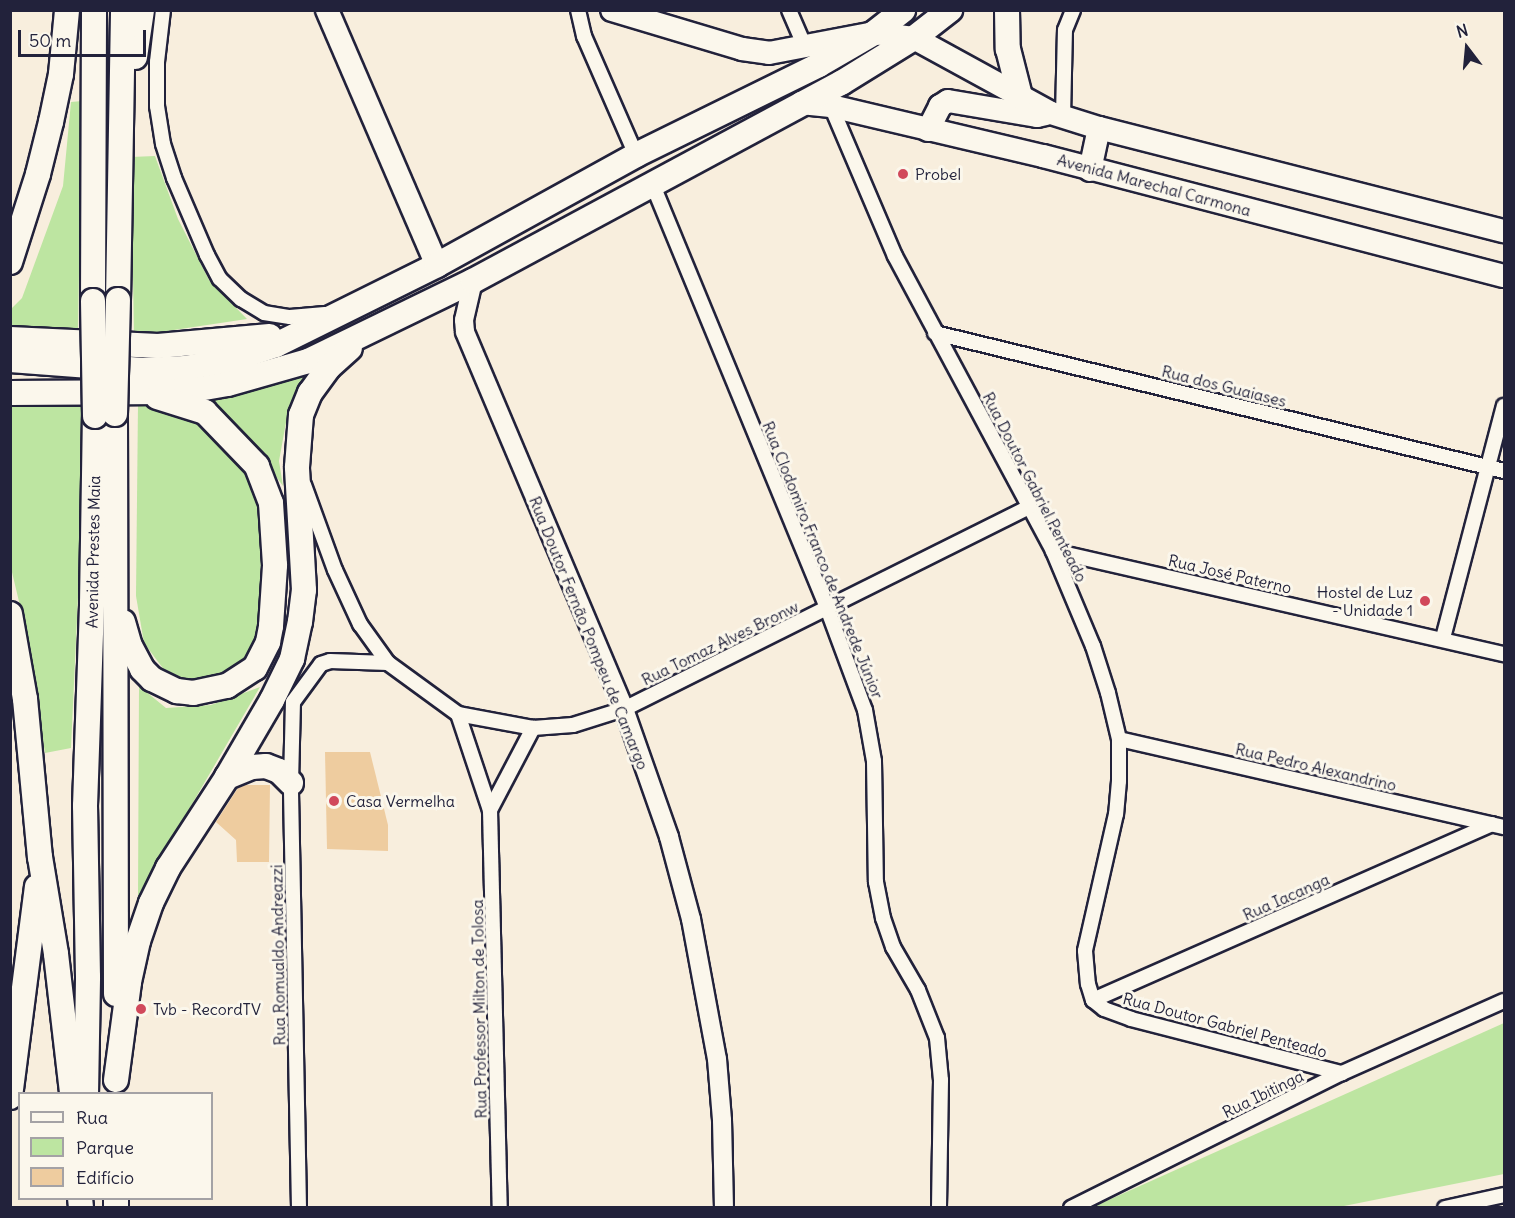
<!DOCTYPE html>
<html>
<head>
<meta charset="utf-8">
<style>
	body { margin:0 }
	#map { position:relative; width:1515px; height:1218px; overflow:hidden; background:#f8eedd; font-family:Delius,sans-serif }
	div>[style] { position:absolute }
	.green>* { inset:0; background:#bde5a1 }
	.building>* { inset:0; background:#eecc9f }
	.roads { filter:drop-shadow(2px 0 #22223b) drop-shadow(-2px 0 #22223b) drop-shadow(0 2px #22223b) drop-shadow(0 -2px #22223b) }
	.minor>* { height:14px; margin:-7px; padding:0 7px; transform-origin:7px; border-radius:7px; background:#fbf7ec }
	.tertiary>* { height:18px; margin:-9px; padding:0 9px; transform-origin:9px; border-radius:9px; background:#fbf7ec }
	.primary>* { height:22px; margin:-11px; padding:0 11px; transform-origin:11px; border-radius:11px; background:#fbf7ec }
	.trunk>* { height:24px; margin:-12px; padding:0 12px; transform-origin:12px; border-radius:12px; background:#fbf7ec }
	.bridges { filter:drop-shadow(2px 0 #22223b) drop-shadow(-2px 0 #22223b) drop-shadow(0 2px #22223b) drop-shadow(0 -2px #22223b) }
	.trunk-bridge>* { height:24px; margin:-12px; padding:0 12px; transform-origin:12px; border-radius:12px; background:#fbf7ec }
	.dots>* { width:16px; height:16px; translate:-50% -50%; box-sizing:border-box; border:3px solid #fbf7ec; border-radius:50% }
	span { translate:-50% -50%; white-space:nowrap; text-align:center; line-height:1.15; -webkit-text-stroke:6px #fbf7ec; paint-order:stroke }
	.poi-label { font-size:16px; color:#22223b }
	.left { translate:0 -50%; text-align:left }
	.right { translate:-100% -50%; text-align:right }
	.street-label { font-size:16px; color:#22223b }
	.frame { position:absolute; inset:0; border:12px solid #22223b; pointer-events:none }
	.legend { position:absolute; left:18px; top:1092px; width:195px; height:108px; box-sizing:border-box; background:#fbf7ec; border:2px solid #a4a2a5; margin:0; padding:8px 10px; list-style:none; font-size:18px; color:#22223b }
	.legend li { display:flex; align-items:center; gap:12px; height:30px }
	.legend b { width:30px; border:2px solid #a4a2a5 }
	.north { position:absolute; left:1437px; top:18px; width:60px; height:60px; -webkit-text-stroke:4px #fbf7ec; paint-order:stroke; rotate:344deg; font-size:16px; font-weight:700; line-height:24px; text-align:center; color:#22223b }
	.north::after { content:''; display:block; margin:auto; width:21px; height:27px; background:#22223b; clip-path:polygon(50% 0,100% 100%,50% 72%,0 100%) }
	.scale { position:absolute; left:18px; top:30px; width:128px; height:27px; box-sizing:border-box; border:3px solid #22223b; border-top:0; padding-left:8px; font-size:18px; line-height:21px; white-space:nowrap; color:#22223b; -webkit-text-stroke:4px #fbf7ec; paint-order:stroke }
</style>
</head>
<body>
<div id="map">
	<div class="green">
		<i style="clip-path:polygon(82px 101px,78px 330px,11px 330px,11px 309px,22px 298px,63px 186px,71px 102px)"></i>
		<i style="clip-path:polygon(155px 156px,178px 219px,209px 280px,247px 319px,134px 336px,131px 157px)"></i>
		<i style="clip-path:polygon(312px 373px,287px 417px,279px 461px,283px 486px,245px 435px,203px 398px,243px 392px)"></i>
		<i style="clip-path:polygon(81px 403px,80px 554px,71px 748px,45px 753px,26px 631px,11px 568px,10px 405px)"></i>
		<i style="clip-path:polygon(138px 403px,201px 420px,250px 473px,257px 506px,261px 555px,259px 627px,252px 651px,237px 666px,201px 681px,168px 675px,144px 643px,136px 596px)"></i>
		<i style="clip-path:polygon(139px 686px,166px 708px,211px 705px,260px 687px,138px 897px)"></i>
		<i style="clip-path:polygon(1504px 1023px,1504px 1174px,1339px 1207px,1093px 1207px)"></i>
	</div>
	<div class="building">
		<i style="clip-path:polygon(325px 752px,370px 752px,388px 825px,388px 851px,327px 849px)"></i>
		<i style="clip-path:polygon(246px 785px,270px 785px,269px 862px,237px 862px,236px 840px,216px 822px,238px 788px)"></i>
	</div>
	<div class="roads">
		<div class="minor">
			<i style="left:163px;top:10px;width:52px;rotate:96.6deg"></i>
			<i style="left:157px;top:62px;width:44px;rotate:90deg"></i>
			<i style="left:157px;top:106px;width:38px;rotate:81deg"></i>
			<i style="left:163px;top:144px;width:36px;rotate:72deg"></i>
			<i style="left:174px;top:178px;width:84px;rotate:66.8deg"></i>
			<i style="left:207px;top:255px;width:27px;rotate:62deg"></i>
			<i style="left:220px;top:279px;width:29px;rotate:44deg"></i>
			<i style="left:241px;top:299px;width:27px;rotate:31deg"></i>
			<i style="left:264px;top:313px;width:26px;rotate:9deg"></i>
			<i style="left:290px;top:317px;width:35px;rotate:-5deg"></i>
			<i style="left:578px;top:10px;width:27px;rotate:77deg"></i>
			<i style="left:584px;top:36px;width:130px;rotate:66.4deg"></i>
			<i style="left:789px;top:10px;width:40px;rotate:66.6deg"></i>
			<i style="left:831px;top:106px;width:163px;rotate:66.9deg"></i>
			<i style="left:895px;top:256px;width:335px;rotate:61.8deg"></i>
			<i style="left:1053px;top:551px;width:103px;rotate:67.2deg"></i>
			<i style="left:1093px;top:646px;width:49px;rotate:72.3deg"></i>
			<i style="left:1108px;top:693px;width:47px;rotate:76.6deg"></i>
			<i style="left:1119px;top:739px;width:42px;rotate:90deg"></i>
			<i style="left:1119px;top:781px;width:33px;rotate:95deg"></i>
			<i style="left:1116px;top:814px;width:140px;rotate:102.8deg"></i>
			<i style="left:1085px;top:951px;width:33px;rotate:85deg"></i>
			<i style="left:1088px;top:984px;width:17px;rotate:73deg"></i>
			<i style="left:1093px;top:1000px;width:14px;rotate:39deg"></i>
			<i style="left:1104px;top:1009px;width:29px;rotate:20deg"></i>
			<i style="left:1131px;top:1019px;width:218px;rotate:14.4deg"></i>
			<i style="left:1063px;top:117px;width:87px;rotate:-88.7deg"></i>
			<i style="left:1065px;top:30px;width:22px;rotate:-68deg"></i>
			<i style="left:652px;top:183px;width:460px;rotate:67.6deg"></i>
			<i style="left:827px;top:608px;width:109px;rotate:69.6deg"></i>
			<i style="left:865px;top:710px;width:52px;rotate:80deg"></i>
			<i style="left:874px;top:761px;width:121px;rotate:89.1deg"></i>
			<i style="left:876px;top:882px;width:37px;rotate:79deg"></i>
			<i style="left:883px;top:918px;width:31px;rotate:71deg"></i>
			<i style="left:893px;top:947px;width:50px;rotate:59.8deg"></i>
			<i style="left:918px;top:990px;width:52px;rotate:68.4deg"></i>
			<i style="left:937px;top:1038px;width:42px;rotate:84.6deg"></i>
			<i style="left:941px;top:1080px;width:128px;rotate:90.9deg"></i>
			<i style="left:935px;top:333px;width:585px;rotate:13.63deg"></i>
			<i style="left:304px;top:485px;width:90px;rotate:70deg"></i>
			<i style="left:335px;top:570px;width:60px;rotate:65.2deg"></i>
			<i style="left:360px;top:624px;width:48px;rotate:54.3deg"></i>
			<i style="left:388px;top:663px;width:87px;rotate:36.1deg"></i>
			<i style="left:458px;top:714px;width:76px;rotate:10.6deg"></i>
			<i style="left:533px;top:728px;width:40px;rotate:-4.3deg"></i>
			<i style="left:573px;top:725px;width:53px;rotate:-17.4deg"></i>
			<i style="left:624px;top:709px;width:453px;rotate:-26.5deg"></i>
			<i style="left:1053px;top:551px;width:463px;rotate:12.9deg"></i>
			<i style="left:1443px;top:638px;width:240px;rotate:-75.3deg"></i>
			<i style="left:458px;top:714px;width:101px;rotate:71.6deg"></i>
			<i style="left:490px;top:810px;width:398px;rotate:88.6deg"></i>
			<i style="left:1119px;top:739px;width:395px;rotate:12.9deg"></i>
			<i style="left:490px;top:810px;width:93px;rotate:-62.3deg"></i>
			<i style="left:1093px;top:1000px;width:436px;rotate:-23.8deg"></i>
			<i style="left:299px;top:1208px;width:425px;rotate:-91.1deg"></i>
			<i style="left:291px;top:783px;width:81px;rotate:-88.6deg"></i>
			<i style="left:293px;top:702px;width:47px;rotate:-53.6deg"></i>
			<i style="left:321px;top:664px;width:9px;rotate:-18deg"></i>
			<i style="left:330px;top:661px;width:58px;rotate:2deg"></i>
			<i style="left:1071px;top:1208px;width:303px;rotate:-26.5deg"></i>
			<i style="left:1342px;top:1073px;width:177px;rotate:-24deg"></i>
			<i style="left:1445px;top:1208px;width:60px;rotate:-12.4deg"></i>
		</div>
		<div class="tertiary">
			<i style="left:473px;top:281px;width:40px;rotate:103deg"></i>
			<i style="left:464px;top:320px;width:12px;rotate:85deg"></i>
			<i style="left:465px;top:332px;width:409px;rotate:67.1deg"></i>
			<i style="left:624px;top:709px;width:136px;rotate:70.6deg"></i>
			<i style="left:669px;top:837px;width:85px;rotate:75deg"></i>
			<i style="left:691px;top:919px;width:142px;rotate:79.5deg"></i>
			<i style="left:717px;top:1059px;width:61px;rotate:85.3deg"></i>
			<i style="left:722px;top:1120px;width:88px;rotate:88.7deg"></i>
		</div>
		<div class="primary">
			<i style="left:327px;top:10px;width:278px;rotate:66.7deg"></i>
			<i style="left:612px;top:10px;width:136px;rotate:16.7deg"></i>
			<i style="left:742px;top:49px;width:27px;rotate:8deg"></i>
			<i style="left:769px;top:53px;width:107px;rotate:-10.8deg"></i>
			<i style="left:874px;top:33px;width:40px;rotate:7.1deg"></i>
			<i style="left:914px;top:38px;width:156px;rotate:28.7deg"></i>
			<i style="left:1051px;top:113px;width:50px;rotate:17.4deg"></i>
			<i style="left:1099px;top:128px;width:418px;rotate:14.3deg"></i>
			<i style="left:801px;top:103px;width:30px;rotate:6deg"></i>
			<i style="left:831px;top:106px;width:218px;rotate:13.3deg"></i>
			<i style="left:1043px;top:156px;width:476px;rotate:14.6deg"></i>
			<i style="left:928px;top:130px;width:27px;rotate:-63deg"></i>
			<i style="left:940px;top:106px;width:9px;rotate:-32deg"></i>
			<i style="left:948px;top:101px;width:90px;rotate:9.6deg"></i>
			<i style="left:1037px;top:116px;width:9px;rotate:-13deg"></i>
			<i style="left:1090px;top:170px;width:43px;rotate:-77.9deg"></i>
		</div>
		<div class="trunk">
			<i style="left:1007px;top:10px;width:39px;rotate:89deg"></i>
			<i style="left:1008px;top:49px;width:49px;rotate:75.7deg"></i>
			<i style="left:135px;top:57px;width:48px;rotate:-81.5deg"></i>
			<i style="left:10px;top:262px;width:92px;rotate:-72.3deg"></i>
			<i style="left:38px;top:174px;width:54px;rotate:-76deg"></i>
			<i style="left:51px;top:122px;width:49px;rotate:-78.2deg"></i>
			<i style="left:61px;top:74px;width:64px;rotate:-84.6deg"></i>
			<i style="left:118px;top:300px;width:290px;rotate:-89deg"></i>
			<i style="left:93px;top:301px;width:291px;rotate:-89.8deg"></i>
			<i style="left:10px;top:339px;width:148px;rotate:2.7deg"></i>
			<i style="left:158px;top:346px;width:112px;rotate:-5.1deg"></i>
			<i style="left:10px;top:360px;width:133px;rotate:4.3deg"></i>
			<i style="left:143px;top:370px;width:42px;rotate:-2.7deg"></i>
			<i style="left:185px;top:368px;width:47px;rotate:-9.9deg"></i>
			<i style="left:231px;top:360px;width:47px;rotate:-18.4deg"></i>
			<i style="left:276px;top:345px;width:180px;rotate:-26.4deg"></i>
			<i style="left:437px;top:265px;width:227px;rotate:-28.9deg"></i>
			<i style="left:636px;top:155px;width:204px;rotate:-26.2deg"></i>
			<i style="left:819px;top:65px;width:64px;rotate:-30.2deg"></i>
			<i style="left:874px;top:33px;width:37px;rotate:-38deg"></i>
			<i style="left:10px;top:393px;width:156px;rotate:-0.4deg"></i>
			<i style="left:166px;top:392px;width:33px;rotate:-5deg"></i>
			<i style="left:199px;top:389px;width:29px;rotate:-10deg"></i>
			<i style="left:228px;top:384px;width:83px;rotate:-16deg"></i>
			<i style="left:308px;top:361px;width:183px;rotate:-25.9deg"></i>
			<i style="left:473px;top:281px;width:418px;rotate:-28.3deg"></i>
			<i style="left:841px;top:83px;width:86px;rotate:-31.7deg"></i>
			<i style="left:914px;top:38px;width:46px;rotate:-37.9deg"></i>
			<i style="left:115px;top:414px;width:580px;rotate:89.9deg"></i>
			<i style="left:10px;top:614px;width:86px;rotate:80deg"></i>
			<i style="left:25px;top:699px;width:159px;rotate:84.6deg"></i>
			<i style="left:40px;top:857px;width:98px;rotate:80.6deg"></i>
			<i style="left:56px;top:954px;width:140px;rotate:83.4deg"></i>
			<i style="left:123px;top:622px;width:25px;rotate:74deg"></i>
			<i style="left:130px;top:646px;width:26px;rotate:62deg"></i>
			<i style="left:142px;top:669px;width:14px;rotate:45deg"></i>
			<i style="left:152px;top:679px;width:28px;rotate:26deg"></i>
			<i style="left:177px;top:691px;width:16px;rotate:7deg"></i>
			<i style="left:193px;top:693px;width:35px;rotate:-12deg"></i>
			<i style="left:227px;top:686px;width:33px;rotate:-33deg"></i>
			<i style="left:255px;top:668px;width:29px;rotate:-63deg"></i>
			<i style="left:268px;top:642px;width:16px;rotate:-79deg"></i>
			<i style="left:271px;top:626px;width:61px;rotate:-86.2deg"></i>
			<i style="left:275px;top:565px;width:62px;rotate:-93.7deg"></i>
			<i style="left:271px;top:503px;width:40px;rotate:-111deg"></i>
			<i style="left:257px;top:466px;width:75px;rotate:-133.9deg"></i>
			<i style="left:205px;top:412px;width:50px;rotate:-162.6deg"></i>
			<i style="left:227px;top:777px;width:27px;rotate:-22deg"></i>
			<i style="left:252px;top:767px;width:14px;rotate:-4deg"></i>
			<i style="left:266px;top:766px;width:14px;rotate:21deg"></i>
			<i style="left:279px;top:771px;width:17px;rotate:45deg"></i>
			<i style="left:116px;top:1080px;width:99px;rotate:-82.4deg"></i>
			<i style="left:129px;top:982px;width:42px;rotate:-77.6deg"></i>
			<i style="left:138px;top:941px;width:40px;rotate:-71.1deg"></i>
			<i style="left:151px;top:903px;width:39px;rotate:-64deg"></i>
			<i style="left:168px;top:868px;width:108px;rotate:-57deg"></i>
			<i style="left:227px;top:777px;width:89px;rotate:-59.7deg"></i>
			<i style="left:272px;top:700px;width:46px;rotate:-64deg"></i>
			<i style="left:292px;top:659px;width:38px;rotate:-78deg"></i>
			<i style="left:300px;top:622px;width:32px;rotate:-83deg"></i>
			<i style="left:304px;top:590px;width:123px;rotate:-93.3deg"></i>
			<i style="left:297px;top:467px;width:52px;rotate:-85.6deg"></i>
			<i style="left:301px;top:415px;width:24px;rotate:-68deg"></i>
			<i style="left:310px;top:393px;width:32px;rotate:-54deg"></i>
			<i style="left:329px;top:367px;width:28px;rotate:-42deg"></i>
			<i style="left:86px;top:1094px;width:117px;rotate:-89deg"></i>
			<i style="left:88px;top:977px;width:171px;rotate:-91deg"></i>
			<i style="left:85px;top:806px;width:203px;rotate:-88deg"></i>
			<i style="left:92px;top:603px;width:187px;rotate:-89.1deg"></i>
			<i style="left:10px;top:1097px;width:212px;rotate:-82.7deg"></i>
			<i style="left:80px;top:1198px;width:10px;rotate:84deg"></i>
			<i style="left:116px;top:1208px;width:10px;rotate:-90deg"></i>
		</div>
	</div>
	<div class="bridges">
		<div class="trunk-bridge">
			<i style="left:93px;top:301px;width:115px;rotate:89deg"></i>
			<i style="left:115px;top:414px;width:114px;rotate:-88.5deg"></i>
		</div>
	</div>
	<div class="dots">
		<i style="left:903px;top:174px;background:#d1495b"></i>
		<i style="left:1425px;top:601px;background:#d1495b"></i>
		<i style="left:334px;top:801px;background:#d1495b"></i>
		<i style="left:141px;top:1009px;background:#d1495b"></i>
	</div>
	<div class="poi-label">
		<span class="left" style="left:915px;top:174px">Probel</span>
		<span class="right" style="left:1413px;top:601px">Hostel de Luz<br>- Unidade 1</span>
		<span class="left" style="left:346px;top:801px">Casa Vermelha</span>
		<span class="left" style="left:153px;top:1009px">Tvb - RecordTV</span>
	</div>
	<div class="street-label">
		<span style="left:1154px;top:185px;rotate:15deg">Avenida Marechal Carmona</span>
		<span style="left:1224px;top:386px;rotate:14deg">Rua dos Guaiases</span>
		<span style="left:1035px;top:487px;rotate:63deg">Rua Doutor Gabriel Penteado</span>
		<span style="left:93px;top:552px;rotate:-89deg">Avenida Prestes Maia</span>
		<span style="left:823px;top:560px;rotate:68deg">Rua Clodomiro Franco de Andrede Júnior</span>
		<span style="left:1230px;top:574px;rotate:13deg">Rua José Paterno</span>
		<span style="left:589px;top:633px;rotate:68deg">Rua Doutor Fernão Pompeu de Camargo</span>
		<span style="left:720px;top:643px;rotate:-26deg">Rua Tomaz Alves Bronw</span>
		<span style="left:1316px;top:767px;rotate:13deg">Rua Pedro Alexandrino</span>
		<span style="left:1286px;top:897px;rotate:-24deg">Rua Iacanga</span>
		<span style="left:278px;top:955px;rotate:-91deg">Rua Romualdo Andreazzi</span>
		<span style="left:479px;top:1009px;rotate:-91deg">Rua Professor Milton de Tolosa</span>
		<span style="left:1225px;top:1025px;rotate:15deg">Rua Doutor Gabriel Penteado</span>
		<span style="left:1263px;top:1094px;rotate:-26deg">Rua Ibitinga</span>
	</div>
	<div class="frame"></div>
	<ul class="legend">
	<li><b style="height:8px;background:#fbf7ec"></b>Rua</li>
	<li><b style="height:16px;background:#bde5a1"></b>Parque</li>
	<li><b style="height:16px;background:#eecc9f"></b>Edifício</li>
	</ul>
	<div class="north">N</div>
	<div class="scale">50 m</div>
</div>
</body>
</html>
